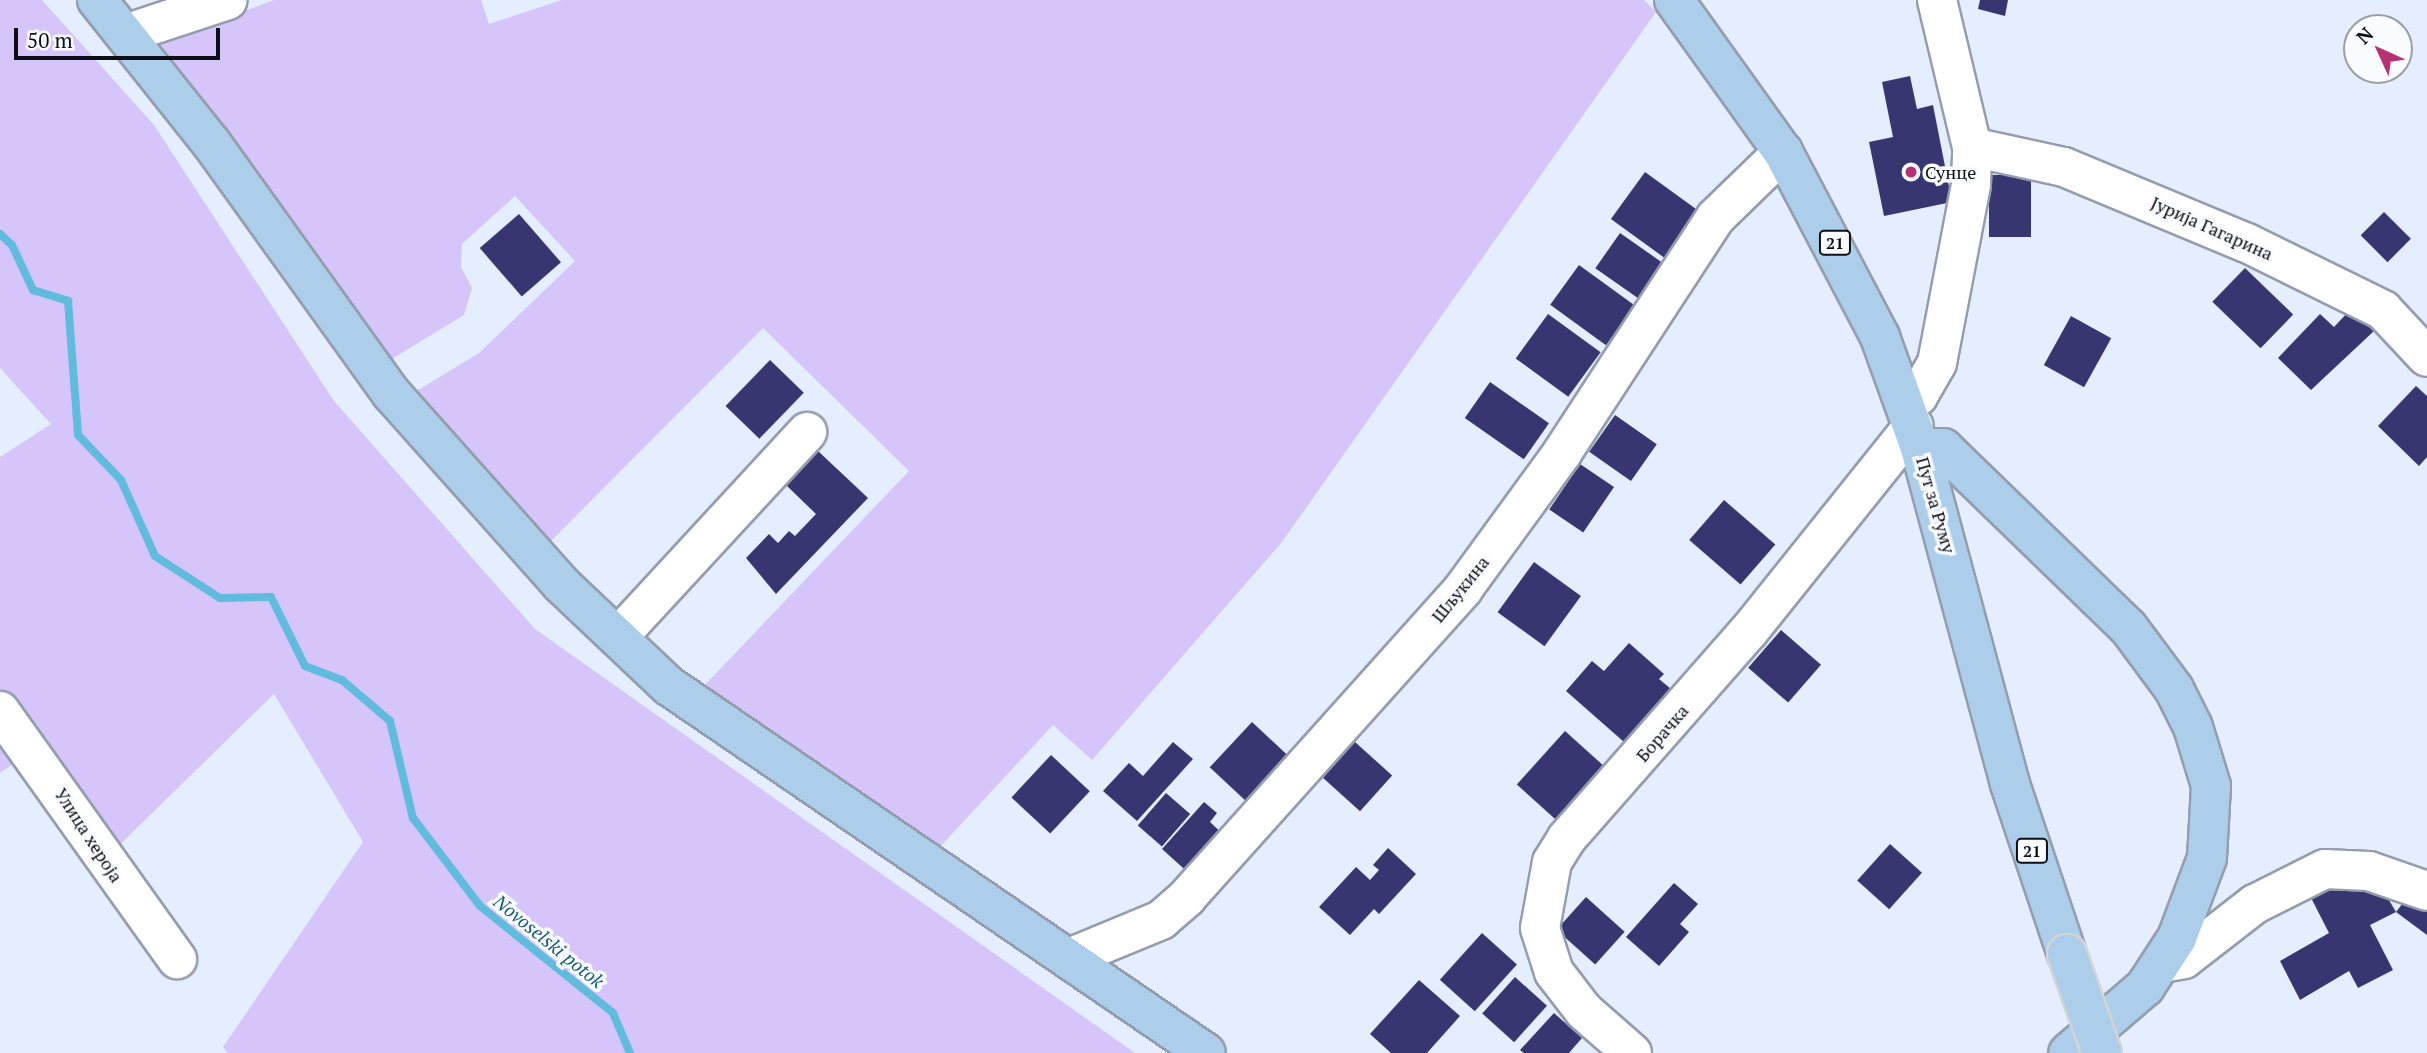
<!DOCTYPE html>
<html>
<head>
<meta charset="utf-8">
<style>
	body { margin:0 }
	#map { position:relative; width:2427px; height:1053px; overflow:hidden; background:#e5eeff; font-family:"PT Serif",serif }
	div>[style] { position:absolute }
	.green>* { inset:0; background:#d6c5fb }
	.stream>* { height:8px; margin:-4px; padding:0 4px; transform-origin:4px; border-radius:4px; background:#60bbdd }
	.building>* { inset:0; background:#373671; transform-origin:0 0 }
	.roads { filter:drop-shadow(2px 0 #949dad) drop-shadow(-2px 0 #949dad) drop-shadow(0 2px #949dad) drop-shadow(0 -2px #949dad) }
	.minor>* { height:38px; margin:-19px; padding:0 19px; transform-origin:19px; border-radius:19px; background:#fff }
	.major>* { height:38px; margin:-19px; padding:0 19px; transform-origin:19px; border-radius:19px; background:#acceeb }
	.bridges { filter:drop-shadow(2px 0 #d3d4d5) drop-shadow(-2px 0 #d3d4d5) drop-shadow(0 2px #d3d4d5) drop-shadow(0 -2px #d3d4d5) }
	.major-bridge>* { height:38px; margin:-19px; padding:0 19px; transform-origin:19px; border-radius:19px; background:#acceeb }
	.dots>* { width:19px; height:19px; translate:-50% -50%; box-sizing:border-box; border:4px solid #f9fbfe; border-radius:50% }
	span { translate:-50% -50%; white-space:nowrap; text-align:center; line-height:1.15; -webkit-text-stroke:7px #f9fbfe; paint-order:stroke }
	.shield-label span { padding:2px 5px; background:#f9fbfe; border:2px solid; border-radius:5px; -webkit-text-stroke-width:0 }
	.shield-label { font-size:16px; color:#0c0f15; font-weight:700 }
	.poi-label { font-size:18px; color:#0c0f15 }
	.left { translate:0 -50%; text-align:left }
	.street-label { font-size:18px; color:#0c0f15 }
	.water-label { font-size:19px; color:#165f77; font-style:italic }
	.north { position:absolute; left:2343px; top:14px; width:70px; height:70px; box-sizing:border-box; background:#f9fbfe; border:2px solid #9a9da1; border-radius:50%; rotate:315deg; font-size:19px; font-weight:700; line-height:28px; text-align:center; color:#0c0f15 }
	.north::after { content:''; display:block; margin:auto; width:24px; height:32px; background:#b83173; clip-path:polygon(50% 0,100% 100%,50% 72%,0 100%) }
	.scale { position:absolute; left:14px; top:28px; width:206px; height:32px; box-sizing:border-box; border:4px solid #0c0f15; border-top:0; padding-left:9px; font-size:21px; line-height:24px; white-space:nowrap; color:#0c0f15; -webkit-text-stroke:5px #f9fbfe; paint-order:stroke }
</style>
</head>
<body>
<div id="map">
	<div class="green">
		<i style="clip-path:polygon(0 0,42px 0,154px 125px,334px 401px,535px 629px,1135px 1053px,228px 1053px,223px 1047px,363px 842px,274px 694px,100px 864px,30px 752px,0 773px,0 457px,51px 424px,0 368px)"></i>
		<i style="clip-path:polygon(274px 0,481px 0,489px 24px,562px 0,1644px 0,1656px 12px,1282px 542px,1092px 760px,1053px 725px,938px 849px,701px 689px,909px 471px,763px 328px,547px 545px,415px 392px,479px 353px,575px 261px,515px 196px,462px 244px,461px 267px,472px 288px,464px 315px,390px 360px,160px 43px)"></i>
	</div>
	<div class="stream">
		<i style="left:0;top:234px;width:16px;rotate:43deg"></i>
		<i style="left:12px;top:245px;width:50px;rotate:65deg"></i>
		<i style="left:33px;top:290px;width:37px;rotate:17deg"></i>
		<i style="left:68px;top:301px;width:134px;rotate:85.7deg"></i>
		<i style="left:78px;top:435px;width:62px;rotate:46.3deg"></i>
		<i style="left:121px;top:480px;width:83px;rotate:65.9deg"></i>
		<i style="left:155px;top:556px;width:77px;rotate:32.9deg"></i>
		<i style="left:220px;top:598px;width:51px;rotate:-1.1deg"></i>
		<i style="left:271px;top:597px;width:77px;rotate:63.8deg"></i>
		<i style="left:305px;top:666px;width:40px;rotate:21deg"></i>
		<i style="left:342px;top:680px;width:63px;rotate:40.5deg"></i>
		<i style="left:390px;top:721px;width:100px;rotate:76.7deg"></i>
		<i style="left:413px;top:818px;width:111px;rotate:52.7deg"></i>
		<i style="left:480px;top:906px;width:171px;rotate:38.8deg"></i>
		<i style="left:613px;top:1013px;width:43px;rotate:67deg"></i>
	</div>
	<div class="building">
		<i style="clip-path:polygon(1980px 0,2008px 0,2005px 16px,1978px 9px)"></i>
		<i style="clip-path:polygon(1910px 76px,1917px 109px,1933px 105px,1952px 202px,1884px 216px,1869px 142px,1893px 137px,1882px 82px)"></i>
		<i style="left:1645px;top:172px;width:69px;height:58px;rotate:36deg"></i>
		<i style="left:2031px;top:175px;width:62px;height:42px;rotate:90deg"></i>
		<i style="left:2384px;top:212px;width:38px;height:33px;rotate:45deg"></i>
		<i style="left:519px;top:214px;width:64px;height:52px;rotate:49deg"></i>
		<i style="left:1620px;top:233px;width:54px;height:43px;rotate:35deg"></i>
		<i style="left:1579px;top:265px;width:69px;height:49px;rotate:36deg"></i>
		<i style="left:2245px;top:268px;width:67px;height:47px;rotate:44deg"></i>
		<i style="clip-path:polygon(2351px 309px,2374px 331px,2311px 390px,2278px 358px,2320px 314px,2334px 327px)"></i>
		<i style="left:1548px;top:314px;width:65px;height:55px;rotate:36deg"></i>
		<i style="left:2071px;top:316px;width:46px;height:56px;rotate:29deg"></i>
		<i style="left:770px;top:360px;width:47px;height:64px;rotate:44deg"></i>
		<i style="left:1490px;top:382px;width:72px;height:44px;rotate:35deg"></i>
		<i style="clip-path:polygon(2416px 386px,2427px 396px,2427px 457px,2419px 466px,2378px 426px)"></i>
		<i style="left:1615px;top:415px;width:51px;height:45px;rotate:35deg"></i>
		<i style="clip-path:polygon(818px 451px,868px 498px,776px 594px,746px 558px,769px 534px,778px 543px,789px 531px,795px 536px,816px 514px,786px 485px)"></i>
		<i style="left:1580px;top:464px;width:41px;height:55px;rotate:34deg"></i>
		<i style="left:1724px;top:500px;width:68px;height:53px;rotate:41deg"></i>
		<i style="left:1534px;top:562px;width:58px;height:62px;rotate:36deg"></i>
		<i style="left:1781px;top:630px;width:53px;height:50px;rotate:41deg"></i>
		<i style="clip-path:polygon(1629px 643px,1664px 674px,1659px 679px,1671px 689px,1624px 742px,1566px 691px,1592px 661px,1604px 671px)"></i>
		<i style="left:1252px;top:722px;width:52px;height:62px;rotate:43deg"></i>
		<i style="left:1565px;top:731px;width:59px;height:72px;rotate:42deg"></i>
		<i style="clip-path:polygon(1173px 742px,1193px 759px,1137px 821px,1103px 791px,1129px 763px,1143px 776px)"></i>
		<i style="left:1355px;top:742px;width:50px;height:48px;rotate:42deg"></i>
		<i style="left:1051px;top:755px;width:53px;height:58px;rotate:43deg"></i>
		<i style="left:1166px;top:793px;width:32px;height:43px;rotate:41deg"></i>
		<i style="clip-path:polygon(1204px 802px,1217px 813px,1210px 822px,1227px 838px,1192px 876px,1162px 849px)"></i>
		<i style="left:1890px;top:844px;width:43px;height:49px;rotate:42deg"></i>
		<i style="clip-path:polygon(1388px 848px,1416px 874px,1379px 914px,1374px 909px,1350px 935px,1319px 907px,1356px 867px,1370px 880px,1379px 870px,1373px 865px)"></i>
		<i style="clip-path:polygon(2376px 878px,2396px 912px,2370px 925px,2393px 970px,2358px 988px,2349px 971px,2300px 1000px,2280px 961px,2329px 933px,2305px 886px)"></i>
		<i style="clip-path:polygon(1674px 883px,1698px 904px,1680px 924px,1689px 932px,1659px 966px,1626px 937px)"></i>
		<i style="clip-path:polygon(2413px 890px,2427px 900px,2427px 935px,2396px 912px)"></i>
		<i style="left:1586px;top:897px;width:52px;height:44px;rotate:42deg"></i>
		<i style="left:1482px;top:933px;width:47px;height:63px;rotate:42deg"></i>
		<i style="left:1515px;top:977px;width:43px;height:49px;rotate:42deg"></i>
		<i style="clip-path:polygon(1419px 980px,1460px 1016px,1427px 1053px,1391px 1053px,1370px 1034px)"></i>
		<i style="clip-path:polygon(1554px 1013px,1582px 1038px,1569px 1053px,1524px 1053px,1520px 1050px)"></i>
	</div>
	<div class="roads">
		<div class="minor">
			<i style="left:125px;top:34px;width:108px;rotate:-18.3deg"></i>
			<i style="left:1972px;top:147px;width:94px;rotate:12.3deg"></i>
			<i style="left:2064px;top:167px;width:198px;rotate:22.6deg"></i>
			<i style="left:2247px;top:243px;width:152px;rotate:26.2deg"></i>
			<i style="left:2383px;top:310px;width:64px;rotate:46.9deg"></i>
			<i style="left:1905px;top:403px;width:15px;rotate:-28deg"></i>
			<i style="left:1918px;top:396px;width:38px;rotate:-60deg"></i>
			<i style="left:1937px;top:363px;width:182px;rotate:-79.2deg"></i>
			<i style="left:1971px;top:184px;width:37px;rotate:-88deg"></i>
			<i style="left:1972px;top:147px;width:151px;rotate:-103.4deg"></i>
			<i style="left:618px;top:637px;width:279px;rotate:-47.3deg"></i>
			<i style="left:0;top:711px;width:305px;rotate:54.5deg"></i>
			<i style="left:1069px;top:958px;width:100px;rotate:-22.4deg"></i>
			<i style="left:1161px;top:920px;width:35px;rotate:-41deg"></i>
			<i style="left:1187px;top:897px;width:414px;rotate:-48.1deg"></i>
			<i style="left:1463px;top:589px;width:168px;rotate:-53.9deg"></i>
			<i style="left:1562px;top:453px;width:280px;rotate:-56.9deg"></i>
			<i style="left:1715px;top:218px;width:95px;rotate:-44.1deg"></i>
			<i style="left:2162px;top:963px;width:22px;rotate:-10deg"></i>
			<i style="left:2184px;top:959px;width:90px;rotate:-37.8deg"></i>
			<i style="left:2255px;top:904px;width:78px;rotate:-26.6deg"></i>
			<i style="left:2325px;top:869px;width:44px;rotate:2.6deg"></i>
			<i style="left:2369px;top:871px;width:61px;rotate:19deg"></i>
			<i style="left:1632px;top:1053px;width:64px;rotate:-138.8deg"></i>
			<i style="left:1584px;top:1011px;width:49px;rotate:-127.6deg"></i>
			<i style="left:1554px;top:972px;width:46px;rotate:-107.7deg"></i>
			<i style="left:1540px;top:928px;width:67px;rotate:-79.7deg"></i>
			<i style="left:1552px;top:862px;width:28px;rotate:-58deg"></i>
			<i style="left:1567px;top:838px;width:276px;rotate:-48.7deg"></i>
			<i style="left:1749px;top:631px;width:263px;rotate:-51.3deg"></i>
		</div>
		<div class="major">
			<i style="left:97px;top:0;width:184px;rotate:51.4deg"></i>
			<i style="left:212px;top:144px;width:307px;rotate:54.3deg"></i>
			<i style="left:391px;top:393px;width:256px;rotate:48.3deg"></i>
			<i style="left:561px;top:584px;width:149px;rotate:43.4deg"></i>
			<i style="left:669px;top:686px;width:650px;rotate:34.35deg"></i>
			<i style="left:1674px;top:0;width:187px;rotate:54.4deg"></i>
			<i style="left:1783px;top:152px;width:209px;rotate:62.3deg"></i>
			<i style="left:1880px;top:337px;width:118px;rotate:70.2deg"></i>
			<i style="left:1920px;top:448px;width:348px;rotate:75deg"></i>
			<i style="left:2010px;top:784px;width:179px;rotate:71.5deg"></i>
			<i style="left:1920px;top:448px;width:23px"></i>
			<i style="left:1943px;top:448px;width:257px;rotate:44.1deg"></i>
			<i style="left:2128px;top:627px;width:77px;rotate:53.4deg"></i>
			<i style="left:2174px;top:689px;width:42px;rotate:63.4deg"></i>
			<i style="left:2193px;top:727px;width:62px;rotate:73deg"></i>
			<i style="left:2211px;top:786px;width:72px;rotate:93.2deg"></i>
			<i style="left:2207px;top:858px;width:85px;rotate:110.6deg"></i>
			<i style="left:2177px;top:938px;width:59px;rotate:123.1deg"></i>
			<i style="left:2145px;top:987px;width:101px;rotate:139.4deg"></i>
		</div>
	</div>
	<div class="bridges">
		<div class="major-bridge">
			<i style="left:2067px;top:954px;width:105px;rotate:70.5deg"></i>
		</div>
	</div>
	<div class="dots">
		<i style="left:1911px;top:172px;background:#b83173"></i>
	</div>
	<div class="shield-label">
		<span style="left:1835px;top:243px">21</span>
		<span style="left:2032px;top:851px">21</span>
	</div>
	<div class="poi-label">
		<span class="left" style="left:1925px;top:172px">Сунце</span>
	</div>
	<div class="street-label">
		<span style="left:2212px;top:228px;rotate:24deg">Јурија Гагарина</span>
		<span style="left:1936px;top:505px;rotate:74deg">Пут за Руму</span>
		<span style="left:1460px;top:589px;rotate:-51deg">Шљукина</span>
		<span style="left:1662px;top:733px;rotate:-49deg">Борачка</span>
		<span style="left:89px;top:835px;rotate:57deg">Улица хероја</span>
	</div>
	<div class="water-label">
		<span style="left:549px;top:941px;rotate:39deg">Novoselski potok</span>
	</div>
	<div class="north">N</div>
	<div class="scale">50 m</div>
</div>
</body>
</html>
